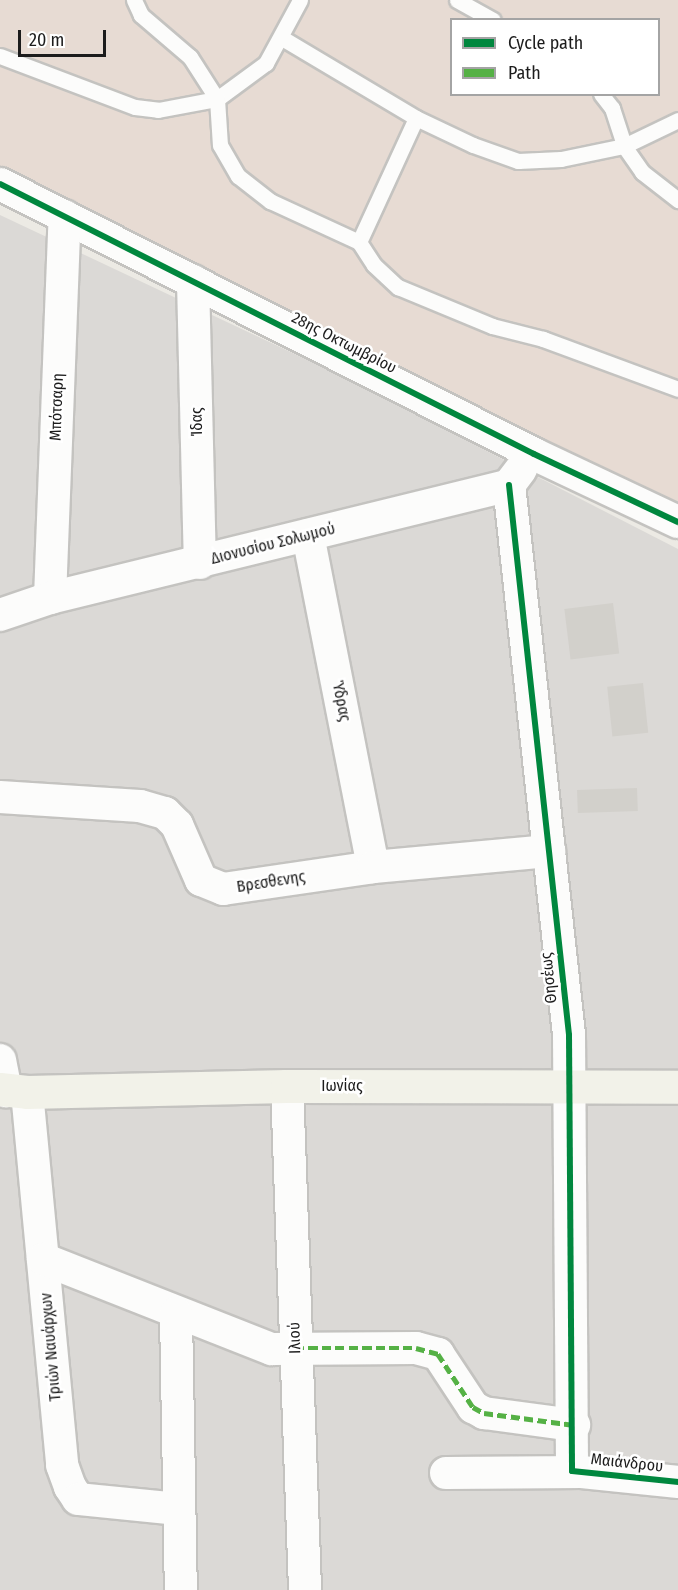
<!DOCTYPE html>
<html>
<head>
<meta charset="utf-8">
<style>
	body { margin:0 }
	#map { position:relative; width:678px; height:1590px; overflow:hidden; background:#eceae4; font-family:"Fira Sans Condensed",sans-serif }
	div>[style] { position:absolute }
	.residential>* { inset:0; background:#dbd9d6 }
	.military>* { inset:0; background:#e7dbd3 }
	.building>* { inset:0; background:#d2d0cb; transform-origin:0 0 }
	.roads { filter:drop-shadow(2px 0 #c4c3c0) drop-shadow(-2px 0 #c4c3c0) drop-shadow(0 2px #c4c3c0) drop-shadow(0 -2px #c4c3c0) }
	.service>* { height:15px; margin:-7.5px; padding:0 7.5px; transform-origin:7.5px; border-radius:7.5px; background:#fcfcfb }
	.minor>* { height:32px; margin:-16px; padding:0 16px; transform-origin:16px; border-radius:16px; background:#fcfcfb }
	.secondary>* { height:33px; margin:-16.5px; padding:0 16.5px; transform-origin:16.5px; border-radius:16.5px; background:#f2f2e9 }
	.quiet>* { height:4.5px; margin-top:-2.25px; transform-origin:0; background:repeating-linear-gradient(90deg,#55b145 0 9px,transparent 0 13.5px) }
	.cycleway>* { height:6px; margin:-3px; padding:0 3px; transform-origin:3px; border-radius:3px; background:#00873e }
	span { translate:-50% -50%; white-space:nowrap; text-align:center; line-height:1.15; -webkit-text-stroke:5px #fff; paint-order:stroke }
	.street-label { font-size:16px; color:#1c1c1c }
	.legend { position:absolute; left:450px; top:18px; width:210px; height:78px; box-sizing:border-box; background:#fff; border:2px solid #a4a4a4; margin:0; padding:8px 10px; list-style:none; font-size:18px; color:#1c1c1c }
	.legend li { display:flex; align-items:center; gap:12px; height:30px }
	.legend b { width:30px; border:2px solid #a4a4a4 }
	.scale { position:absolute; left:18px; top:30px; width:88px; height:27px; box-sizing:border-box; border:3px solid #1c1c1c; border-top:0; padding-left:8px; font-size:18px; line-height:21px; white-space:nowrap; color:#1c1c1c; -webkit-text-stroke:4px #fff; paint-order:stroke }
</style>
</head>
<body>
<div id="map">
	<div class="residential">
		<i style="clip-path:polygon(0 215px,333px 372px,678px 549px,678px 1590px,0 1590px)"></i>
	</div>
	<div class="military">
		<i style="clip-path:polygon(evenodd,0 0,678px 0,678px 507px,253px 303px,76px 204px,0 168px,0 0,452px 20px,658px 20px,658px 94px,452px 94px,452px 20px)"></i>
	</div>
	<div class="building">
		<i style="left:613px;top:603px;width:51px;height:49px;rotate:83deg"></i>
		<i style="left:643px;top:683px;width:50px;height:36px;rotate:84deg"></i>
		<i style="left:637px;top:788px;width:23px;height:60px;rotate:88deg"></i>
	</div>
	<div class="roads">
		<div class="service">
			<i style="left:300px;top:0;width:72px;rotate:118.4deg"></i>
			<i style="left:266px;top:63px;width:61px;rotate:143.7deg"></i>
			<i style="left:217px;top:99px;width:46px;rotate:86.3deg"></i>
			<i style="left:220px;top:145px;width:36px;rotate:60deg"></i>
			<i style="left:238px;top:176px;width:41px;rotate:38deg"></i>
			<i style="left:270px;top:201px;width:98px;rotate:24.7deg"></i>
			<i style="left:359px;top:242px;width:136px;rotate:-65.3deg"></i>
			<i style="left:457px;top:0;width:41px;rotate:29.1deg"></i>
			<i style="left:282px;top:38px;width:156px;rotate:30.8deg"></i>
			<i style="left:416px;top:118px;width:63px;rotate:25.3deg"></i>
			<i style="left:473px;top:145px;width:48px;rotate:19.6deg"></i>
			<i style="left:518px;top:161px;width:43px;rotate:-2.7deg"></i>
			<i style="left:561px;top:159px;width:64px;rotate:-11.7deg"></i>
			<i style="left:624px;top:146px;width:60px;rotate:-25.7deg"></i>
			<i style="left:0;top:56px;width:144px;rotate:20.7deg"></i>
			<i style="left:135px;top:107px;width:23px;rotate:7deg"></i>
			<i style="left:158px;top:110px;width:60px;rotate:-10.6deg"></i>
			<i style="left:217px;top:99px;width:50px;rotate:-122.7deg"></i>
			<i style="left:190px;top:57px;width:65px;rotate:-139.4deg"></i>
			<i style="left:141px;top:15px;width:17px;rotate:-115deg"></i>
			<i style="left:601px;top:94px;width:18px;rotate:52deg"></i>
			<i style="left:612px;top:108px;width:40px;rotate:72deg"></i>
			<i style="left:624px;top:146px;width:32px;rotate:55deg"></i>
			<i style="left:642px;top:172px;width:46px;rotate:37.9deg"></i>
			<i style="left:359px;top:242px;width:27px;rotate:57deg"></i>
			<i style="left:374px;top:265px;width:33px;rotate:43deg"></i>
			<i style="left:398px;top:287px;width:102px;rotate:22.5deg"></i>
			<i style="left:492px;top:326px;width:53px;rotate:14.3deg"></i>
			<i style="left:543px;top:339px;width:144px;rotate:20.3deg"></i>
		</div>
		<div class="minor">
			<i style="left:0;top:184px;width:598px;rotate:26.82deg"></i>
			<i style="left:534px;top:454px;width:159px;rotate:25.3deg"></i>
			<i style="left:193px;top:281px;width:282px;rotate:88.6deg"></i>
			<i style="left:509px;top:485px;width:553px;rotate:83.77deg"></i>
			<i style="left:569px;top:1035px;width:436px;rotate:89.6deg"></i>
			<i style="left:572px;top:1471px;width:107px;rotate:5.9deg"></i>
			<i style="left:308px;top:535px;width:338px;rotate:78.9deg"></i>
			<i style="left:50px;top:598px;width:382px;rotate:-87.8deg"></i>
			<i style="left:0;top:615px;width:53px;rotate:-18.8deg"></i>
			<i style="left:50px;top:598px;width:473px;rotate:-13.8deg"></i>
			<i style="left:509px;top:485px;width:20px;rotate:-53deg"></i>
			<i style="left:0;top:797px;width:140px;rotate:3.7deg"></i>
			<i style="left:140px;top:806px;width:26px;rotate:16deg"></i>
			<i style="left:165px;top:813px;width:17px;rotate:45deg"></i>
			<i style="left:177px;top:825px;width:60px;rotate:66.4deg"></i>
			<i style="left:201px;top:880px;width:24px;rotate:22deg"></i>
			<i style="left:223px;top:889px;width:152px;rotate:-8.3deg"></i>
			<i style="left:373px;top:867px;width:177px;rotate:-5.2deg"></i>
			<i style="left:0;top:1060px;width:32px;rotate:79deg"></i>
			<i style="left:287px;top:1086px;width:504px;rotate:87.95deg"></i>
			<i style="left:27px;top:1092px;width:375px;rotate:84.6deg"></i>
			<i style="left:62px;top:1465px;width:23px;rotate:70deg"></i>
			<i style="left:70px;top:1487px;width:14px;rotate:56deg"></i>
			<i style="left:78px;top:1499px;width:100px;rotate:5.7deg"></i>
			<i style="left:43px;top:1259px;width:246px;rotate:21.5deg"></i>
			<i style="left:272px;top:1349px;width:144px;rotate:-0.4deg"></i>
			<i style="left:416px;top:1348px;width:23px;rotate:15deg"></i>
			<i style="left:438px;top:1354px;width:64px;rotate:56.6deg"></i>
			<i style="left:473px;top:1407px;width:13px;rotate:29deg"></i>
			<i style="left:484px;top:1413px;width:91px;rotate:7.6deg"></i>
			<i style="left:176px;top:1313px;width:277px;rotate:89deg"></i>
			<i style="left:446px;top:1473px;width:136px;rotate:-0.4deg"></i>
		</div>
		<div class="secondary">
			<i style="left:0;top:1089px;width:27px;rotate:6deg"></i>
			<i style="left:27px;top:1092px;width:260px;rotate:-1.3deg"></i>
			<i style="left:287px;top:1086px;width:391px;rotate:0.1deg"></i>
		</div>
	</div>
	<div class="quiet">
		<i style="left:295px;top:1348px;width:121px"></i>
		<i style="left:416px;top:1348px;width:23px;rotate:15deg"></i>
		<i style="left:438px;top:1354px;width:64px;rotate:56.6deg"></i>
		<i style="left:473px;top:1407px;width:13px;rotate:29deg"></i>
		<i style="left:484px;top:1413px;width:91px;rotate:7.6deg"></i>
	</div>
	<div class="cycleway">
		<i style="left:0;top:184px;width:598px;rotate:26.82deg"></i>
		<i style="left:534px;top:454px;width:159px;rotate:25.3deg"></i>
		<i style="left:509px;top:485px;width:553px;rotate:83.77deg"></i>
		<i style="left:569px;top:1035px;width:436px;rotate:89.6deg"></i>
		<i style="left:572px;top:1471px;width:107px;rotate:5.9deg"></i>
	</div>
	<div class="street-label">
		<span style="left:344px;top:343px;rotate:27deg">28ης Οκτωμβρίου</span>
		<span style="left:57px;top:407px;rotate:-88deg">Μπότσαρη</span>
		<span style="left:197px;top:422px;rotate:-91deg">Ίδας</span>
		<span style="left:273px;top:544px;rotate:-14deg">Διονυσίου Σολωμού</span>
		<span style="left:341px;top:701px;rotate:79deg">Ύδρας</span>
		<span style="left:271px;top:882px;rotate:-9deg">Βρεσθενης</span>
		<span style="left:549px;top:978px;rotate:-96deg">Θησέως</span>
		<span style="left:342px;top:1086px">Ιωνίας</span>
		<span style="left:295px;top:1338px;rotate:-92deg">Ιλιού</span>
		<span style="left:51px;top:1347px;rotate:-95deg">Τριών Ναυάρχων</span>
		<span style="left:627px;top:1463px;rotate:6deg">Μαιάνδρου</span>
	</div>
	<ul class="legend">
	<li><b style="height:8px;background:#00873e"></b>Cycle path</li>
	<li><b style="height:8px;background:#55b145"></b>Path</li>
	</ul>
	<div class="scale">20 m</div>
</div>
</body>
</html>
